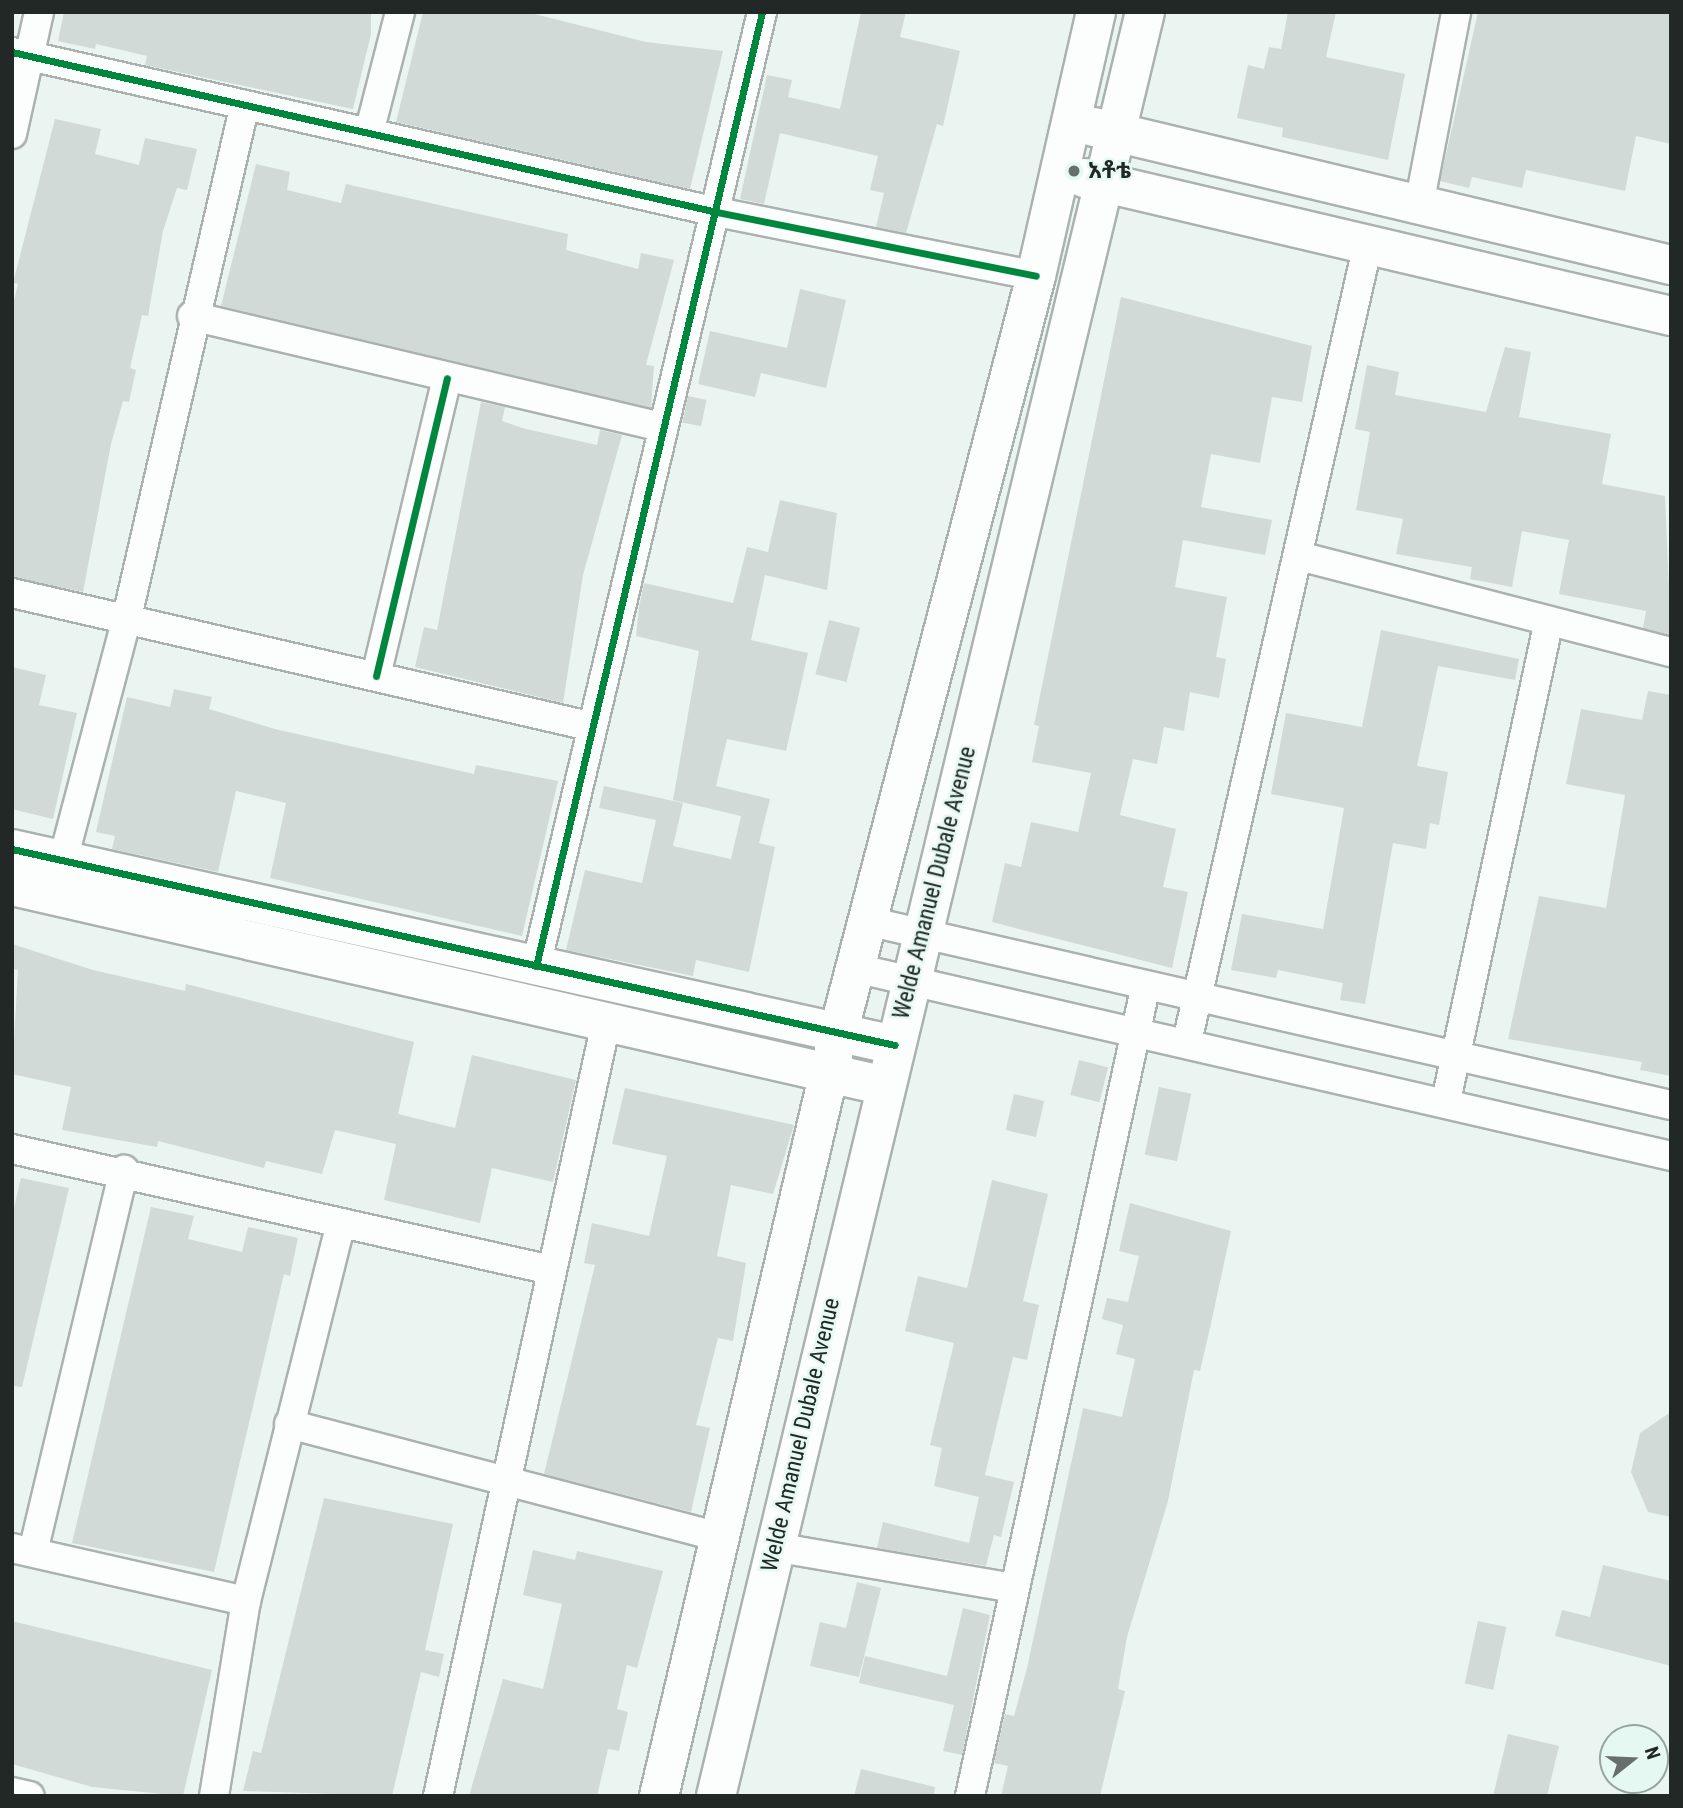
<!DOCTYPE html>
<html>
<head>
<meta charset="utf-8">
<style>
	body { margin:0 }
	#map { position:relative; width:1683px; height:1808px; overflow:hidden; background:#eaf4f1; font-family:"Roboto Condensed","Noto Sans Ethiopic",sans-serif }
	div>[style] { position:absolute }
	.building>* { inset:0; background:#d2dad8; transform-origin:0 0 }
	.roads { filter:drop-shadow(2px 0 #aab2b0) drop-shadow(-2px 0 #aab2b0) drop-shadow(0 2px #aab2b0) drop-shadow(0 -2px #aab2b0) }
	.street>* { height:28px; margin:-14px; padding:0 14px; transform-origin:14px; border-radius:14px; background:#fcfdfd }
	.secondary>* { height:38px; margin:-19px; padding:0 19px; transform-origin:19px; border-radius:19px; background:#fcfdfd }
	.cycleway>* { height:7px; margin:-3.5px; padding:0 3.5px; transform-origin:3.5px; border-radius:3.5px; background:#00873e }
	.dots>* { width:19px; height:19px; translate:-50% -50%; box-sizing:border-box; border:4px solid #e6f8f2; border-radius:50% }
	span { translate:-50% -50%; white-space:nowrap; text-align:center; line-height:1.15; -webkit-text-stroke:5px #e6f8f2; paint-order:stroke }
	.poi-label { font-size:23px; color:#212826; font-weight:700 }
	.left { translate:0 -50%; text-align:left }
	.street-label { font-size:23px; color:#212826 }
	.frame { position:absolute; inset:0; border:14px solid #212826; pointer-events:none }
	.north { position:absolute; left:1599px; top:1724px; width:70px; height:70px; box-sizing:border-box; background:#e6f8f2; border:2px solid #97a5a0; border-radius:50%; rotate:72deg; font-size:19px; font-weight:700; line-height:28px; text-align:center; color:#212826 }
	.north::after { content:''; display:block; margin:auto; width:24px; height:32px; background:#676f6d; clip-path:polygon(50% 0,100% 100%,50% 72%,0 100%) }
</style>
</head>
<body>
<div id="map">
	<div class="building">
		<i style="clip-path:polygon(64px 12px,371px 12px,371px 34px,353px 109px,145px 65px,147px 56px,96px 44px,95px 49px,58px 41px)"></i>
		<i style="clip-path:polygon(423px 12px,527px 12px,646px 42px,723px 51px,690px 189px,396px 122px)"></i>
		<i style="clip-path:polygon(861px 12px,906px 12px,900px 37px,960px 51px,943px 126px,937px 124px,906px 233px,876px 227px,884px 193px,870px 190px,878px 156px,780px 133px,764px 204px,740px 199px,767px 75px,792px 80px,788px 97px,840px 109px)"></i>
		<i style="clip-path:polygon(1288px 12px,1336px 12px,1326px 57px,1405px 74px,1388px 160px,1282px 137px,1283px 128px,1237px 118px,1248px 65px,1264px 69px,1269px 47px,1281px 49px)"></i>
		<i style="clip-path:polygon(1478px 12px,1671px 12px,1671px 144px,1636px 136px,1625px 191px,1526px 170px,1522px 188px,1472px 177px,1469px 188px,1440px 181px)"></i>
		<i style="clip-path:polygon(55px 119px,101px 129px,95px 154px,139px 165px,145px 138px,197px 149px,187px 190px,177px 188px,163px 231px,148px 316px,142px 315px,130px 368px,136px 370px,129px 402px,123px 401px,111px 444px,83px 592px,12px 577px,12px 309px,18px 284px,13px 283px)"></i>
		<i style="clip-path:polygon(256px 164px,290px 172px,287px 190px,341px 203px,346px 184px,568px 234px,566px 250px,638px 269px,641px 253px,674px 260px,646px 365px,654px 366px,651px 408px,221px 306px)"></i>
		<i style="clip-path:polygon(800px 289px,846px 300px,826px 388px,761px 373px,755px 397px,698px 384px,710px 331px,787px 348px)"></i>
		<i style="clip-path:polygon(1121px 297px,1312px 346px,1302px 402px,1272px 397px,1260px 463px,1211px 454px,1201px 507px,1272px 520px,1265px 555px,1183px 540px,1175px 587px,1227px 597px,1216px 657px,1226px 659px,1219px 698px,1190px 692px,1184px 731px,1164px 727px,1157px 764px,1133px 759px,1120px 815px,1176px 829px,1163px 887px,1188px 892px,1172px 968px,992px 922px,1005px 863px,1021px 867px,1031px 822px,1078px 832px,1091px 773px,1032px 762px,1039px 726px,1034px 725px)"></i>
		<i style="clip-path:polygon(1505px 347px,1531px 352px,1519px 417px,1611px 434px,1602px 484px,1665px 496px,1671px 635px,1643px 628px,1646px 611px,1559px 594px,1569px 540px,1522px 531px,1512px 587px,1470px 579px,1472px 567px,1396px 554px,1403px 519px,1356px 510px,1370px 432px,1355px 429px,1367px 365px,1399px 372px,1395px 395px,1486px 412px)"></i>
		<i style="left:688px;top:396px;width:19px;height:27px;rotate:12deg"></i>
		<i style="clip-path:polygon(481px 402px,505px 407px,502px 421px,522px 428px,597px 445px,600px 430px,622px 435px,583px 575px,563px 703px,415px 667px,424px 627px,437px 630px)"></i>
		<i style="clip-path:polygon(780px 500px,837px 513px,827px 590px,765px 575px,751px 640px,808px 653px,786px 751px,727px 739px,716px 786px,770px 799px,759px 843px,775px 847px,749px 972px,696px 960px,693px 976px,566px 950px,585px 870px,642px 883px,656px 820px,599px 808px,604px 786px,683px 803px,673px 846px,731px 859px,741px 816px,673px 800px,699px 651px,636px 636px,639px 607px,644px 583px,733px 603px,747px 547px,768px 552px)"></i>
		<i style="left:829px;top:620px;width:32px;height:56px;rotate:14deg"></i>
		<i style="clip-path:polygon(1381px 630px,1519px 659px,1515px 680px,1438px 666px,1417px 766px,1448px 772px,1439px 825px,1430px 823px,1426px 849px,1393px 843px,1365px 1004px,1340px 1000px,1343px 983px,1278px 970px,1276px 978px,1231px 970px,1242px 914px,1323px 929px,1344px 808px,1271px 794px,1286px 713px,1362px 727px)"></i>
		<i style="clip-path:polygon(12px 667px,46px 675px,39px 705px,77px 713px,53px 819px,12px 809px)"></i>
		<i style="clip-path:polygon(174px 689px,212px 697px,209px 709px,275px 729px,474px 774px,476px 765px,558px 781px,522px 936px,270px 878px,286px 803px,236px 791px,218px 872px,112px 849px,115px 836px,96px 832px,127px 697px,170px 707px)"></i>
		<i style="clip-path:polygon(1648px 691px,1671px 695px,1671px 1076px,1640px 1070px,1642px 1062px,1508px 1039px,1539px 896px,1606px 908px,1625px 795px,1566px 784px,1581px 709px,1642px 720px)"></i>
		<i style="clip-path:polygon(12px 944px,93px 970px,185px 991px,186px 984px,414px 1042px,398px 1114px,455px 1128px,472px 1055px,576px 1080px,553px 1182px,492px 1168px,480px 1223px,384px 1200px,396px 1144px,335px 1130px,322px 1174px,266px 1161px,264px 1168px,158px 1141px,157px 1147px,62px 1130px,71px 1087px,12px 1074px,18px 970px,12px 969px)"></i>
		<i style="left:1079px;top:1060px;width:30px;height:36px;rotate:14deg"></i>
		<i style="left:1159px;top:1087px;width:33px;height:69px;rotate:12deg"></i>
		<i style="clip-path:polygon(625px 1088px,794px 1125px,773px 1194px,731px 1185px,717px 1256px,746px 1263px,733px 1341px,718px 1338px,696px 1425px,710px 1428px,691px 1512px,544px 1474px,595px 1265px,584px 1263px,592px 1223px,649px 1236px,667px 1156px,612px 1144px)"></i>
		<i style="left:1014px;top:1094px;width:31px;height:37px;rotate:13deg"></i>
		<i style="clip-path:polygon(21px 1178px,69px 1188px,22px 1387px,12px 1386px,12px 1216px)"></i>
		<i style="clip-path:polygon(992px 1180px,1048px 1194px,1023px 1301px,1039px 1305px,1027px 1360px,1013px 1357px,985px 1475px,1014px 1482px,1001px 1537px,994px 1535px,986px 1566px,877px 1548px,883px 1522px,969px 1543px,979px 1497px,934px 1486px,942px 1448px,930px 1445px,954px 1343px,905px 1331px,918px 1276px,967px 1288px)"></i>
		<i style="clip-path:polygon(1130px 1203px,1231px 1231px,1210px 1328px,1200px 1371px,1194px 1370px,1168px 1501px,1127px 1637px,1118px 1689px,1125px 1691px,1100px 1796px,1001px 1796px,1008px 1766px,994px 1763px,1005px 1714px,1014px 1716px,1027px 1668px,1083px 1408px,1122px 1417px,1135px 1359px,1116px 1354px,1123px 1325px,1102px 1319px,1107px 1298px,1128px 1302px,1139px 1256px,1119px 1251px)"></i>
		<i style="clip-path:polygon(151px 1207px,194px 1216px,188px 1239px,242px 1252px,248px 1227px,298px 1238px,290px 1276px,284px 1274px,214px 1572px,72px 1543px)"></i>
		<i style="clip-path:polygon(1671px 1412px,1671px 1517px,1648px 1512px,1631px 1472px,1640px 1433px)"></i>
		<i style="clip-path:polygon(324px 1498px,453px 1524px,425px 1650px,444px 1654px,439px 1677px,421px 1672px,392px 1796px,243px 1791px,253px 1751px,261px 1753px)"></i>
		<i style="clip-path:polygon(533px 1550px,575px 1560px,577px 1551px,663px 1571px,637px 1668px,627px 1665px,617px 1709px,628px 1712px,619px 1751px,608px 1749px,597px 1796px,469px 1796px,503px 1679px,543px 1689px,562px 1604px,523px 1595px)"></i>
		<i style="clip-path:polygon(1603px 1565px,1671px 1581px,1671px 1666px,1555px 1636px,1562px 1610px,1590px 1617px)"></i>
		<i style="clip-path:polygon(857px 1582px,881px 1588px,859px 1677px,810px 1666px,820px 1622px,846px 1628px)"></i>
		<i style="clip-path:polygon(963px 1608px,990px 1615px,962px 1755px,943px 1751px,954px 1705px,859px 1683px,865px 1656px,947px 1676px)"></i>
		<i style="clip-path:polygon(12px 1621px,212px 1670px,183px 1796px,92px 1787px,12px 1764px)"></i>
		<i style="left:1478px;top:1621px;width:29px;height:64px;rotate:12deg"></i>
		<i style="clip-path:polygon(1508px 1734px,1559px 1746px,1547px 1796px,1493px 1796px)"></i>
		<i style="clip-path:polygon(861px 1769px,935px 1787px,934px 1796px,854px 1796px)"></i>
	</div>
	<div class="roads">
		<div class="street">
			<i style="left:12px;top:52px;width:723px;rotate:12.79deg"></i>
			<i style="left:717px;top:212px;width:325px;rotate:11.3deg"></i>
			<i style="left:369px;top:133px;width:125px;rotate:-75.6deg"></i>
			<i style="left:12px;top:134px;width:125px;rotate:-77.5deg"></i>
			<i style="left:1419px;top:205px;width:197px;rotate:-79.1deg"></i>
			<i style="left:192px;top:316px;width:481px;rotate:13.3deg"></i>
			<i style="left:1299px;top:556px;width:384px;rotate:14.5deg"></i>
			<i style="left:12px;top:593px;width:592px;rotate:12.98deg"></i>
			<i style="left:376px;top:676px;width:306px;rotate:-76.6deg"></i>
			<i style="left:63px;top:860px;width:251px;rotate:-75.2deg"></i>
			<i style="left:127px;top:617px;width:522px;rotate:-77.05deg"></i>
			<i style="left:867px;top:921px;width:825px;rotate:12.89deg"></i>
			<i style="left:536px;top:966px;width:980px;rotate:-76.67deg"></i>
			<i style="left:855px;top:968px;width:837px;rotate:12.97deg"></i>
			<i style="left:1187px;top:1042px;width:818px;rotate:-77.22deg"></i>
			<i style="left:1446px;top:1101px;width:488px;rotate:-77.9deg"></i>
			<i style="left:12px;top:1149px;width:552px;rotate:12.65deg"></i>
			<i style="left:289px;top:1424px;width:441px;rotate:14.7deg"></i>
			<i style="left:774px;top:1547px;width:244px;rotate:9.7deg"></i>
			<i style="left:12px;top:1548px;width:240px;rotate:12.8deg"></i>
			<i style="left:33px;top:1552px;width:393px;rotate:-76.6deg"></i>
			<i style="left:12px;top:1792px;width:18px;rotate:13deg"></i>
			<i style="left:214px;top:1796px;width:198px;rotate:-80.7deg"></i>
			<i style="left:246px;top:1601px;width:389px;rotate:-75.9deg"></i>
			<i style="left:438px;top:1796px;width:791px;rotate:-77.74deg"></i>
			<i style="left:970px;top:1796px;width:826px;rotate:-77.76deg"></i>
		</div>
		<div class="secondary">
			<i style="left:1094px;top:127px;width:593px;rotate:13.45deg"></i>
			<i style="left:1084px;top:178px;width:603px;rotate:13.23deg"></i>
			<i style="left:12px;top:849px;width:904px;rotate:12.52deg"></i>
			<i style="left:12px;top:886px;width:896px;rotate:12.9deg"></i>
			<i style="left:659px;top:1796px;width:787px;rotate:-76.78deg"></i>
			<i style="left:839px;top:1030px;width:779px;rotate:-75.36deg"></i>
			<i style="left:1036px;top:276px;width:271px;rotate:-77.2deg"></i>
			<i style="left:716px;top:1796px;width:1835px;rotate:-76.48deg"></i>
		</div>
	</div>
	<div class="cycleway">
		<i style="left:12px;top:52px;width:723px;rotate:12.79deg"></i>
		<i style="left:717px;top:212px;width:325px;rotate:11.3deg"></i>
		<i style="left:376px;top:676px;width:306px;rotate:-76.6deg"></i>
		<i style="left:12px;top:849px;width:904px;rotate:12.52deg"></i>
		<i style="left:536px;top:966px;width:980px;rotate:-76.67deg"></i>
	</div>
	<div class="dots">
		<i style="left:1074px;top:171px;background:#676f6d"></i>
	</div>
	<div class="poi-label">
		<span class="left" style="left:1088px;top:171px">አቶቴ</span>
	</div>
	<div class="street-label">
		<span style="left:935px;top:883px;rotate:-76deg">Welde Amanuel Dubale Avenue</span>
		<span style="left:801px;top:1435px;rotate:-77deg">Welde Amanuel Dubale Avenue</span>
	</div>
	<div class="frame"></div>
	<div class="north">N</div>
</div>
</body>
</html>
